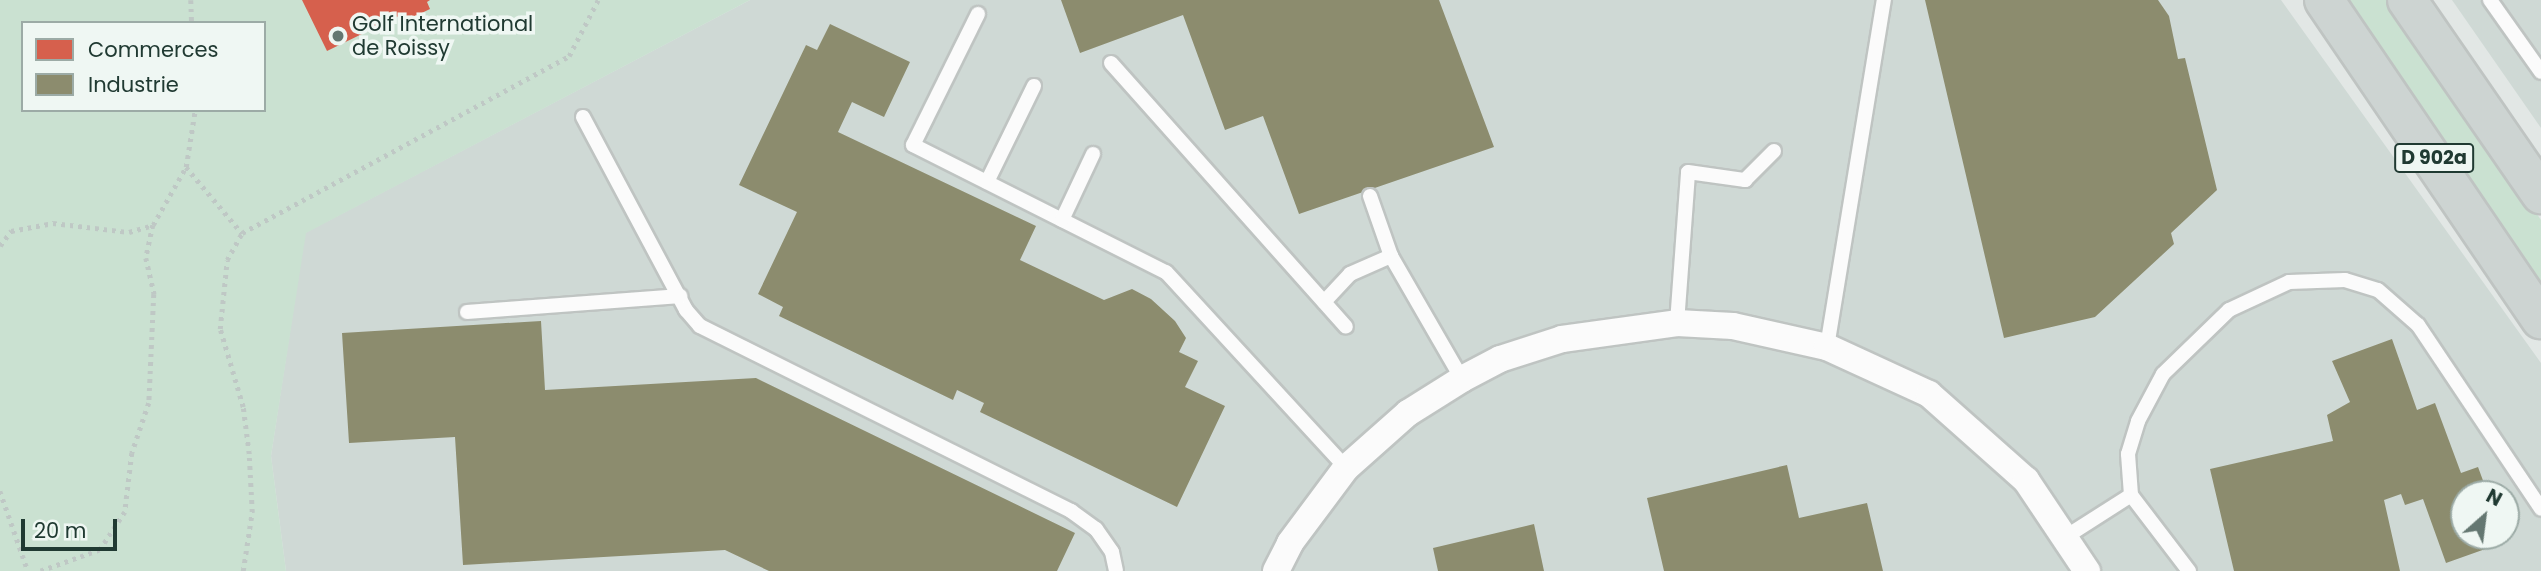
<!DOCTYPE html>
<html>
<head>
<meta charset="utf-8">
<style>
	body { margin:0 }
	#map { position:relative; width:2541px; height:571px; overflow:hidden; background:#e2e7e5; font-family:Poppins,sans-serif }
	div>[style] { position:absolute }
	.built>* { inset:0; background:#cfd9d5 }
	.green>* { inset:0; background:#cae1d1 }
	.shops>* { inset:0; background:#d6604d }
	.industry>* { inset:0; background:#8c8c6e }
	.path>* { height:4.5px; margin-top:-2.25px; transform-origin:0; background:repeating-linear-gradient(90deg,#bfc8c5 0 3.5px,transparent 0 8.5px) }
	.roads { filter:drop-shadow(2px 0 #bfc4c2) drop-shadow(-2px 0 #bfc4c2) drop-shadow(0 2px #bfc4c2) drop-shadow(0 -2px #bfc4c2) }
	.service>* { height:14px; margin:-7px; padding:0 7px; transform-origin:7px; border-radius:7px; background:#fbfbfb }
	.minor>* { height:26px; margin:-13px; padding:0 13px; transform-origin:13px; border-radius:13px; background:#fbfbfb }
	.primary>* { height:38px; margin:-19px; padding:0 19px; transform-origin:19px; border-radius:19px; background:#cdd4d2 }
	.dots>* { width:19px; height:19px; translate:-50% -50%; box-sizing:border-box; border:4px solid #eff7f3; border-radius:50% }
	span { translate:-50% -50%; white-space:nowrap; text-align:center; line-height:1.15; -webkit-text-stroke:7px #eff7f3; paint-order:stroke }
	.shield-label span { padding:2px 5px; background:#eff7f3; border:2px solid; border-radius:5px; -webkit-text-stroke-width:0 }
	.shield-label { font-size:19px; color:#203a32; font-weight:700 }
	.poi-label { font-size:21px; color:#203a32 }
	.left { translate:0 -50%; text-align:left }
	.legend { position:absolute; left:21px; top:21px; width:245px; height:91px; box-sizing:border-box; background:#eff7f3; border:2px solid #9caba6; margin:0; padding:9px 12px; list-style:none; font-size:21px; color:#203a32 }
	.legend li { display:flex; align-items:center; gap:14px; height:35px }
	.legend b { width:35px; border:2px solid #9caba6 }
	.north { position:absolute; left:2450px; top:480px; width:70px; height:70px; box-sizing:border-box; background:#eff7f3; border:2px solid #9caba6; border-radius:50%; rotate:28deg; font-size:19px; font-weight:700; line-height:28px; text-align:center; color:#203a32 }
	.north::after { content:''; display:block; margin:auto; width:24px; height:32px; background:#647771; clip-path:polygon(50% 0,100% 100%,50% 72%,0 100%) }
	.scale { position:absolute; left:21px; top:519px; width:96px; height:32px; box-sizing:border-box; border:4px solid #203a32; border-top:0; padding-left:9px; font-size:21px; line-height:24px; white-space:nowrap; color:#203a32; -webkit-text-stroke:5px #eff7f3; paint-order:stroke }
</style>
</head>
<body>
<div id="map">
	<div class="built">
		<i style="clip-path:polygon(evenodd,750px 0,2281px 0,2541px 363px,2541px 571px,286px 571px,271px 456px,305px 233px,750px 0,2464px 494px,2506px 494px,2506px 536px,2464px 536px,2464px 494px)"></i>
		<i style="clip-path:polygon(2452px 0,2541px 0,2541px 128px)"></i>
	</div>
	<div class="green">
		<i style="clip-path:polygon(evenodd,0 0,750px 0,306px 233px,271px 456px,286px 571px,0 571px,0 0,23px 23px,264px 23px,264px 110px,23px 110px,23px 23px)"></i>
		<i style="clip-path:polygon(2344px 0,2389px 0,2541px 220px,2541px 289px)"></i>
	</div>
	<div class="shops">
		<i style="clip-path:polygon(302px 0,430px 0,427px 2px,430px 9px,405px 21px,401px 15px,327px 51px)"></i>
	</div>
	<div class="industry">
		<i style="clip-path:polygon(1061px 0,1439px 0,1494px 147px,1299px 214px,1263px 116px,1225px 130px,1183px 15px,1080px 53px)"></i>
		<i style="clip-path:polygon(1925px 0,2158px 0,2169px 16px,2178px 59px,2185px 58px,2217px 190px,2171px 233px,2174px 244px,2095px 317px,2004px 338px)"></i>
		<i style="clip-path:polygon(830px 24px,910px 62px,884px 117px,852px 102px,838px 132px,1036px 226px,1020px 260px,1104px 300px,1132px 289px,1151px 299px,1175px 321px,1186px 338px,1179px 352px,1198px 361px,1185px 387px,1225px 406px,1177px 507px,980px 412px,984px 403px,957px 390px,953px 400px,779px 316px,783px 307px,758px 294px,797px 212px,739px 185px,806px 45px,817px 50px)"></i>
		<i style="clip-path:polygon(541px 321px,545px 390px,756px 378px,1075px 533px,1057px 571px,769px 571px,725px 550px,463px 565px,455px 437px,349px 443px,342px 333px)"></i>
		<i style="clip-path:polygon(2392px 339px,2417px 410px,2435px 403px,2461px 473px,2478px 467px,2488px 494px,2464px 494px,2464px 536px,2503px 536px,2505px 542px,2446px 563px,2423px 499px,2405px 505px,2401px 494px,2384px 500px,2400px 571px,2234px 571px,2210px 469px,2333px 441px,2327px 415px,2350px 402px,2332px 361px)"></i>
		<i style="clip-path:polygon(1787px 465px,1799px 518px,1867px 503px,1883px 571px,1664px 571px,1647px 498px)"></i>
		<i style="clip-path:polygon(1534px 524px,1544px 571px,1438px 571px,1433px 548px)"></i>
	</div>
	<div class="path">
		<i style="left:191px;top:0;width:23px;rotate:88deg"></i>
		<i style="left:186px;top:167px;width:87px;rotate:49.7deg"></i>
		<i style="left:153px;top:225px;width:67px;rotate:-60.4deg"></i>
		<i style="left:186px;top:167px;width:58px;rotate:-81deg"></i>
		<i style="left:0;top:246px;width:19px;rotate:-54deg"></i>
		<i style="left:11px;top:231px;width:43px;rotate:-10.8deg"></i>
		<i style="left:53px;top:223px;width:77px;rotate:6.8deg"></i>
		<i style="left:129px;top:232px;width:25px;rotate:-16deg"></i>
		<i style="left:153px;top:225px;width:34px;rotate:102deg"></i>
		<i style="left:146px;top:258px;width:37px;rotate:77deg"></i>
		<i style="left:154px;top:294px;width:109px;rotate:92.6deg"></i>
		<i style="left:149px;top:403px;width:53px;rotate:108.8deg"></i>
		<i style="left:132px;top:453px;width:59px;rotate:96.8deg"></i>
		<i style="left:125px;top:512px;width:45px;rotate:123.3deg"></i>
		<i style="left:100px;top:550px;width:63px;rotate:160.4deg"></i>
		<i style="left:0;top:491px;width:85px;rotate:70.7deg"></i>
		<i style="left:243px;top:571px;width:60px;rotate:-81.3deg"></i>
		<i style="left:252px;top:512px;width:58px;rotate:-93deg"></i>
		<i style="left:249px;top:454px;width:47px;rotate:-97.3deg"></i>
		<i style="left:243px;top:407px;width:81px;rotate:-106.4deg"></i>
		<i style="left:220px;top:329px;width:69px;rotate:-84.2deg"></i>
		<i style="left:227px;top:260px;width:31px;rotate:-61deg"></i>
		<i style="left:242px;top:233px;width:372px;rotate:-28.4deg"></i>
		<i style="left:569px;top:56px;width:63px;rotate:-62.6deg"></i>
	</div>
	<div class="roads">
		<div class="service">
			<i style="left:2490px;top:0;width:88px;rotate:54.7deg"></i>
			<i style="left:978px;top:14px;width:146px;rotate:116.4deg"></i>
			<i style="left:913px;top:145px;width:283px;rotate:26.7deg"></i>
			<i style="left:1166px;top:272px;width:266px;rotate:47.4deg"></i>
			<i style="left:1111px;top:63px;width:353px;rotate:48.3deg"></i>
			<i style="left:583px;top:117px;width:219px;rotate:61.9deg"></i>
			<i style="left:686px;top:310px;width:21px;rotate:49deg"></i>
			<i style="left:700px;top:326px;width:415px;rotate:26.5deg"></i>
			<i style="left:1071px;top:511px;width:31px;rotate:36deg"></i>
			<i style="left:1096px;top:529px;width:28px;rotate:55deg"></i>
			<i style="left:1112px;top:552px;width:19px;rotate:78deg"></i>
			<i style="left:987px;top:182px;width:107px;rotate:-63.9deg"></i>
			<i style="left:1370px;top:196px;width:64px;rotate:70.7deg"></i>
			<i style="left:1391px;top:256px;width:142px;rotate:60deg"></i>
			<i style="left:1062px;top:220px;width:73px;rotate:-64.8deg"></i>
			<i style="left:1324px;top:302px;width:38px;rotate:-47deg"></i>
			<i style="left:1350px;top:274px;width:45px;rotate:-23.7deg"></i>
			<i style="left:467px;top:312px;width:214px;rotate:-4.3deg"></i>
			<i style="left:1677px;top:323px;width:151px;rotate:-85.8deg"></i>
			<i style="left:1688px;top:172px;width:58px;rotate:8deg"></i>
			<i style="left:1745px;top:180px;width:41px;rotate:-45deg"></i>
			<i style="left:1827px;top:347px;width:352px;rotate:-80.7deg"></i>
			<i style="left:2131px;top:495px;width:41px;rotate:-94.2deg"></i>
			<i style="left:2128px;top:454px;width:34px;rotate:-73deg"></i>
			<i style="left:2138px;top:421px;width:53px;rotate:-62deg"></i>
			<i style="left:2163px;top:374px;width:92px;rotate:-44.1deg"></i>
			<i style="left:2229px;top:310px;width:66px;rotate:-25deg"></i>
			<i style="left:2289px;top:282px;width:56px;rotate:-2deg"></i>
			<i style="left:2345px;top:280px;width:34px;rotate:17deg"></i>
			<i style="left:2378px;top:290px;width:53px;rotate:41.2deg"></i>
			<i style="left:2418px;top:325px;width:221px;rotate:56.2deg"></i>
			<i style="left:2067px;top:536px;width:76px;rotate:-32.6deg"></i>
			<i style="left:2131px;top:495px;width:96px;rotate:52.7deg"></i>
		</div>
		<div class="minor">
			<i style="left:1276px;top:571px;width:31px;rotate:-63deg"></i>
			<i style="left:1290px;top:543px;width:94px;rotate:-53.3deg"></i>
			<i style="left:1346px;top:468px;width:83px;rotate:-41.6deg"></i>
			<i style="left:1408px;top:413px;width:64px;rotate:-32.2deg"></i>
			<i style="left:1462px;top:379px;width:43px;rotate:-27.8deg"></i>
			<i style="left:1500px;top:359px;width:65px;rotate:-17.9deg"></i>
			<i style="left:1562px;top:339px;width:116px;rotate:-7.9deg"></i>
			<i style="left:1677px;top:323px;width:56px;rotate:3.1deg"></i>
			<i style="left:1733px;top:326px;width:96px;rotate:12.6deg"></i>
			<i style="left:1827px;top:347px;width:112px;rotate:24.7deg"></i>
			<i style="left:1929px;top:394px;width:130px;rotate:41.6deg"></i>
			<i style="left:2026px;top:480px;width:110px;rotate:56.2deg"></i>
		</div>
		<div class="primary">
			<i style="left:2324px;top:0;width:386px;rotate:55.8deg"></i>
			<i style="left:2407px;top:0;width:236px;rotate:55.4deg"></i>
		</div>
	</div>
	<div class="dots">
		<i style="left:338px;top:36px;background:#647771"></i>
	</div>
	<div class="shield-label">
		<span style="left:2434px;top:158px">D 902a</span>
	</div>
	<div class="poi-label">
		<span class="left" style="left:352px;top:36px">Golf International<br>de Roissy</span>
	</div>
	<ul class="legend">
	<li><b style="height:19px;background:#d6604d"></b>Commerces</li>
	<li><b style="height:19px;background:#8c8c6e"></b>Industrie</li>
	</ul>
	<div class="north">N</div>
	<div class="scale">20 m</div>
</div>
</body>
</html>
